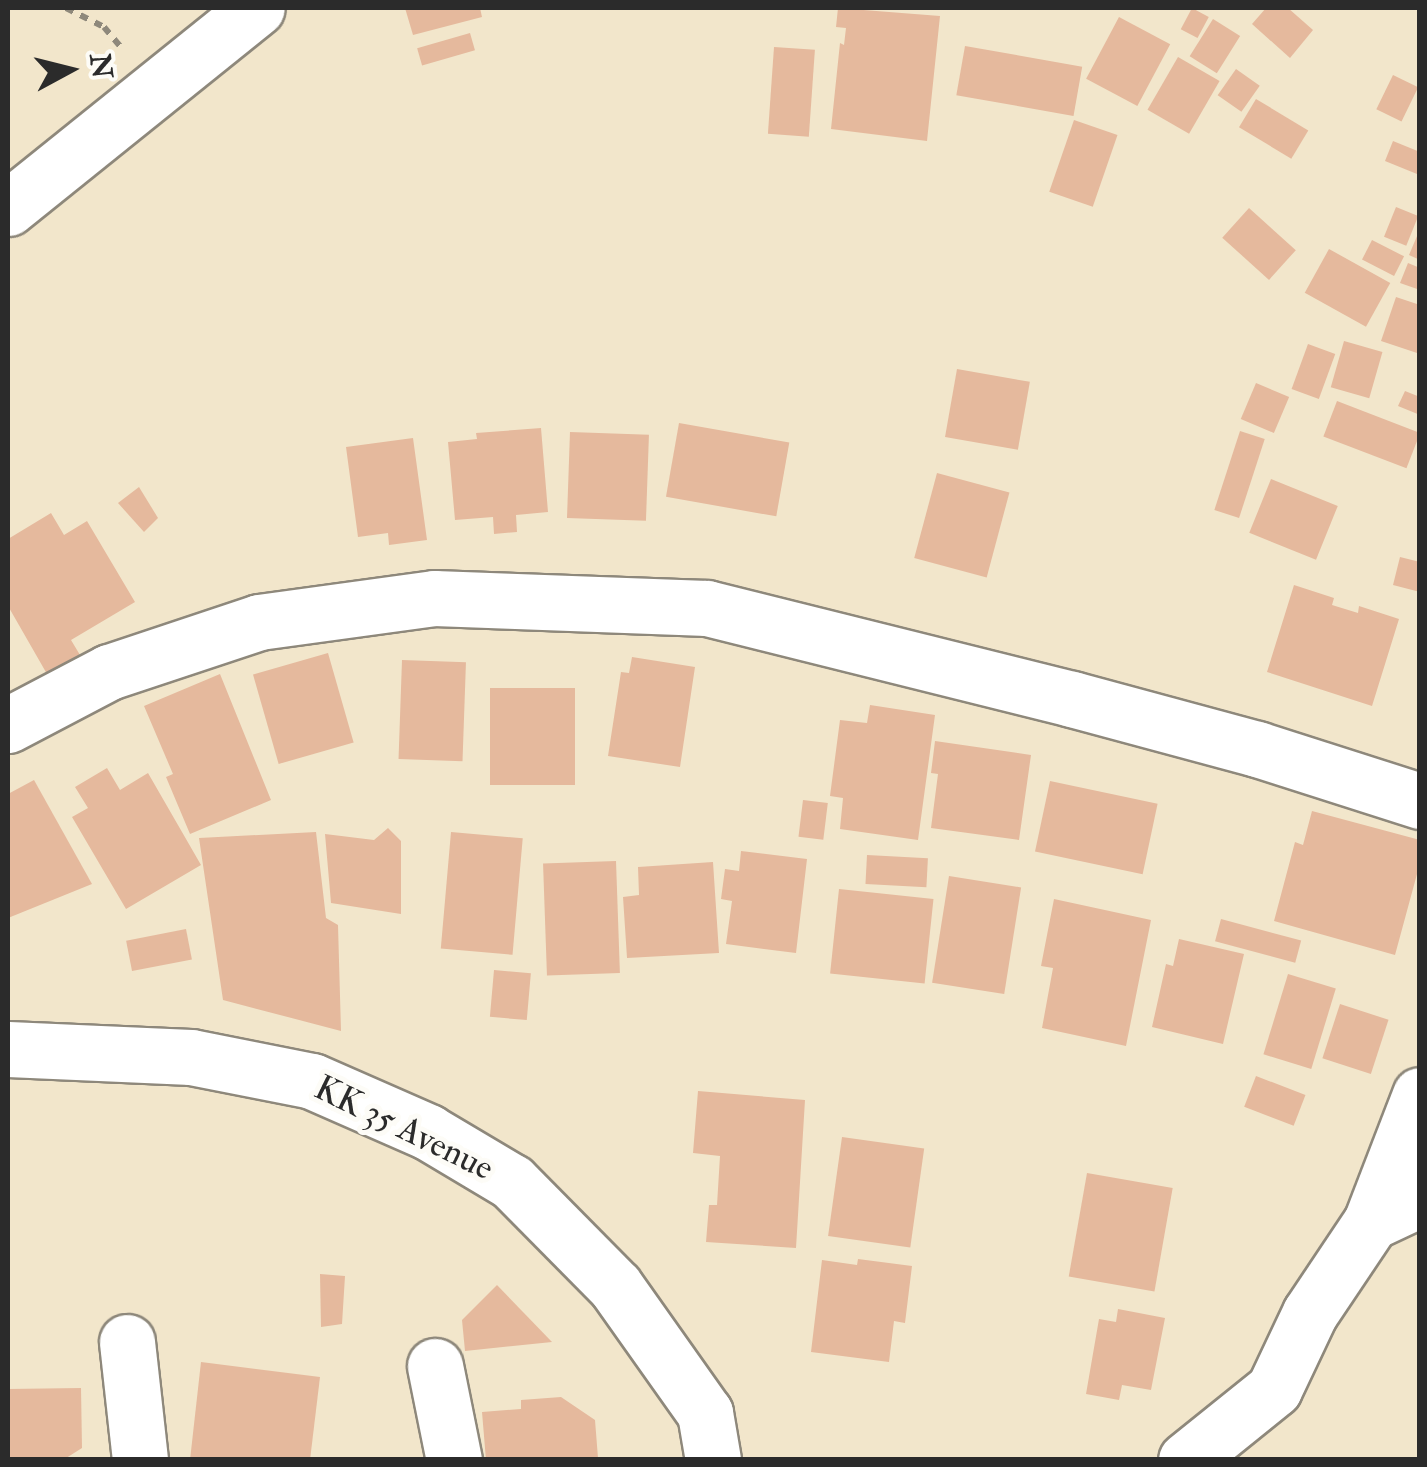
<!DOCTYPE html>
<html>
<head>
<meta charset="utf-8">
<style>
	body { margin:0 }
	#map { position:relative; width:1427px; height:1467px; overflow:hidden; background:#f2e6cb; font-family:"IM FELL Double Pica",serif }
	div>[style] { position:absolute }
	.building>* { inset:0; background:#e5b99d; transform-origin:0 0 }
	.path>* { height:6px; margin-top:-3px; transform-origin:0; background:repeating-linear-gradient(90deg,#8e887b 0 8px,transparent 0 16px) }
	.roads { filter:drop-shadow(2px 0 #8e887b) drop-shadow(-2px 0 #8e887b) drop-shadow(0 2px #8e887b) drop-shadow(0 -2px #8e887b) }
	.minor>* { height:55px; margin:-27.5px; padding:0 27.5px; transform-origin:27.5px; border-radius:27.5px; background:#fff }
	.major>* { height:55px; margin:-27.5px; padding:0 27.5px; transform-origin:27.5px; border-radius:27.5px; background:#fff }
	span { translate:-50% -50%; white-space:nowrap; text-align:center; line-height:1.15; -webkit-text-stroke:10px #fdfcf7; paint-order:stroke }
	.street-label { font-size:35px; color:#2b2b2b }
	.frame { position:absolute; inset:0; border:10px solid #2b2b2b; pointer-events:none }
	.north { position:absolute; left:20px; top:20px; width:100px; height:100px; -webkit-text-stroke:8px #fdfcf7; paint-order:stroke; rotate:83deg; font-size:28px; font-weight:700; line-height:40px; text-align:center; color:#2b2b2b }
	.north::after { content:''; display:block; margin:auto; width:35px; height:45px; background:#2b2b2b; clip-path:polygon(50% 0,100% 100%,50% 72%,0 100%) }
</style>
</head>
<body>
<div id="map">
	<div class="building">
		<i style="clip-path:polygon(405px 8px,480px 8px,482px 17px,413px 35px)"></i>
		<i style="clip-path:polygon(838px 8px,940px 16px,927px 141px,831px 129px,840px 43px,844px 45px,846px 28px,836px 27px)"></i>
		<i style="left:1192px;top:8px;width:19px;height:24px;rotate:28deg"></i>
		<i style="clip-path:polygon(1266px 8px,1288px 8px,1313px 30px,1290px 58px,1252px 24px)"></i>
		<i style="left:1119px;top:17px;width:58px;height:70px;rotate:28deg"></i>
		<i style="left:1213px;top:19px;width:32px;height:44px;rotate:32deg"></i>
		<i style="left:470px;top:33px;width:18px;height:55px;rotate:74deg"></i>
		<i style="left:965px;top:46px;width:119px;height:50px;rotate:10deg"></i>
		<i style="left:774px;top:47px;width:41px;height:87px;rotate:4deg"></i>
		<i style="left:1178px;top:57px;width:48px;height:61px;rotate:30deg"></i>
		<i style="left:1236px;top:69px;width:29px;height:32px;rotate:35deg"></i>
		<i style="left:1393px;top:75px;width:28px;height:38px;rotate:26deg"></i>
		<i style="left:1256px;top:99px;width:61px;height:33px;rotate:31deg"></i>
		<i style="left:1074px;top:120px;width:46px;height:76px;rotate:19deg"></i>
		<i style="clip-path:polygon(1393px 141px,1420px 152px,1417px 174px,1385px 161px)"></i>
		<i style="left:1396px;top:207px;width:24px;height:32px;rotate:22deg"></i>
		<i style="left:1249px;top:208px;width:63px;height:40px;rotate:42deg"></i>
		<i style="clip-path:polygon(1420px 229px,1420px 260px,1409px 255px)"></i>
		<i style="left:1372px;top:240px;width:36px;height:22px;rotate:27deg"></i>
		<i style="left:1329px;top:249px;width:70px;height:50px;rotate:29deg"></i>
		<i style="clip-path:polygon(1408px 263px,1420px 268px,1420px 290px,1400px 283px)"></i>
		<i style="clip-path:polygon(1396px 297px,1420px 305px,1420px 354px,1381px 341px)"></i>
		<i style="left:1344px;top:341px;width:40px;height:48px;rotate:16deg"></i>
		<i style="left:1308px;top:344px;width:29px;height:48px;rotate:20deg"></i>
		<i style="left:957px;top:369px;width:74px;height:69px;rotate:10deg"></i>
		<i style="left:1256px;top:383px;width:36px;height:39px;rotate:23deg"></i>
		<i style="clip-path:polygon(1405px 391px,1420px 397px,1420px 415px,1398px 406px)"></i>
		<i style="left:1337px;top:401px;width:89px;height:38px;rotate:21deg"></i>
		<i style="left:679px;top:423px;width:112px;height:75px;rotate:10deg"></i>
		<i style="clip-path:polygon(541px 428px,548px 512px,516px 515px,517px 532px,494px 534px,493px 517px,455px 520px,448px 442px,477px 439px,476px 433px)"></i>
		<i style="left:1240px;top:431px;width:26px;height:83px;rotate:18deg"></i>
		<i style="left:570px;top:432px;width:79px;height:86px;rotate:2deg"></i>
		<i style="clip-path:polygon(413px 438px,427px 540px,389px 545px,388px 533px,358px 537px,346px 447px)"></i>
		<i style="left:937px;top:473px;width:75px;height:88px;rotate:15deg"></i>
		<i style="left:1271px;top:479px;width:72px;height:58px;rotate:22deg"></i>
		<i style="clip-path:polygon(139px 487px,158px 518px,144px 532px,118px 503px)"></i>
		<i style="clip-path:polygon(51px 513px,64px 535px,87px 521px,135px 602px,71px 640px,80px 655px,47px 674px,8px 606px,8px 539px)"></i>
		<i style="clip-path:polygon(1400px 557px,1420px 562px,1420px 592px,1393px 585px)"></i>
		<i style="clip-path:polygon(1294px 585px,1334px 598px,1332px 605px,1358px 613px,1359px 606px,1399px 619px,1372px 706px,1267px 672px)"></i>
		<i style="left:328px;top:653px;width:93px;height:78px;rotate:74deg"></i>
		<i style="clip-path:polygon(632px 657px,695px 667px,680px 767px,608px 756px,621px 672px,629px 673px)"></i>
		<i style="left:402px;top:660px;width:64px;height:99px;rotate:2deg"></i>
		<i style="clip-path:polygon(220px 674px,271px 800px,190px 834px,166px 777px,173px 774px,144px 706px)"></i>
		<i style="left:490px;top:688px;width:85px;height:97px"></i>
		<i style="clip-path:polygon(870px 705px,935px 715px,918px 840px,840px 829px,843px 798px,830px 796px,840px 720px,867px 723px)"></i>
		<i style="clip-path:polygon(935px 741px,1031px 755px,1019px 840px,931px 828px,938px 774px,931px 773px)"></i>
		<i style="clip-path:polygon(107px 768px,120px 790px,148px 773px,201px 865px,126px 909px,72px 817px,88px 808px,75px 787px)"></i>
		<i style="clip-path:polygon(34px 780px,92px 884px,8px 918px,8px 794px)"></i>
		<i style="left:1050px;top:781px;width:110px;height:72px;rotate:12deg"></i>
		<i style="left:803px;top:800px;width:25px;height:37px;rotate:7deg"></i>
		<i style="clip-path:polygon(1312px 811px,1420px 840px,1420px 863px,1395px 955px,1274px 921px,1295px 842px,1303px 845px)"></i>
		<i style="clip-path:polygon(388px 828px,401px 841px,401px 914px,331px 903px,325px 834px,374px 840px)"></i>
		<i style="clip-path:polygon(316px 832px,326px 918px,338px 925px,341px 1031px,223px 1000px,199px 838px)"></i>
		<i style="left:451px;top:832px;width:72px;height:117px;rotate:5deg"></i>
		<i style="clip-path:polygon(741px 851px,807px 859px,796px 953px,726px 944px,732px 901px,721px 899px,725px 869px,739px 871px)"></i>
		<i style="left:867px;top:855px;width:61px;height:29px;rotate:3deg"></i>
		<i style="left:616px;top:861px;width:112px;height:73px;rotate:88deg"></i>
		<i style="clip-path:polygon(713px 862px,719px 953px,627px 958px,623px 897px,639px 895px,638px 867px)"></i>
		<i style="left:949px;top:876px;width:73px;height:108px;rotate:9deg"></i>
		<i style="left:839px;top:889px;width:95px;height:85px;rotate:6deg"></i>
		<i style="clip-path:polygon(1054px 899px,1151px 920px,1126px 1046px,1042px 1028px,1053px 968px,1041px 966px)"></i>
		<i style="left:1221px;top:919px;width:83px;height:23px;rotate:15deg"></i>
		<i style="left:186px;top:929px;width:31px;height:61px;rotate:79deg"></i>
		<i style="clip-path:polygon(1179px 939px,1244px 954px,1223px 1044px,1152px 1027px,1166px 964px,1173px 966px)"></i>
		<i style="left:494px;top:970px;width:37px;height:47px;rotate:5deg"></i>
		<i style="left:1288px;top:974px;width:50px;height:84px;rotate:17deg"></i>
		<i style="left:1340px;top:1004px;width:51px;height:57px;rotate:18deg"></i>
		<i style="left:1256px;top:1076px;width:53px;height:33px;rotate:21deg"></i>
		<i style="clip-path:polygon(698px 1091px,805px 1100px,796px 1248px,706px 1242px,709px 1205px,717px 1205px,720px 1156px,693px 1153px)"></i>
		<i style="left:842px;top:1137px;width:83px;height:100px;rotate:8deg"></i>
		<i style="left:1087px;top:1173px;width:87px;height:105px;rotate:10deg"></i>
		<i style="clip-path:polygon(858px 1259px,912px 1266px,905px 1323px,894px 1321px,889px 1362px,811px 1352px,822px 1260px,857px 1265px)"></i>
		<i style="clip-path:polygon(320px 1274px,345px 1276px,342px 1324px,321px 1327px)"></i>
		<i style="clip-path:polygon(497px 1285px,552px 1342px,465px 1351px,462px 1320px)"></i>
		<i style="clip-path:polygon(1118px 1309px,1165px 1318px,1151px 1390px,1122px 1385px,1119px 1400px,1086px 1394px,1099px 1319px,1116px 1322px)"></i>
		<i style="clip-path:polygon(201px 1362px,320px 1377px,310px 1460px,190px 1460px)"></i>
		<i style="clip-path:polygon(81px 1388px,82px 1448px,63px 1460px,8px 1459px,8px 1389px)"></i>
		<i style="clip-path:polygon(561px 1397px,595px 1420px,598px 1458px,486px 1460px,482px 1412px,521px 1409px,521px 1400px)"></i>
	</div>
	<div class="path">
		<i style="left:66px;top:8px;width:42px;rotate:26.6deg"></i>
		<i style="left:104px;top:27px;width:30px;rotate:50deg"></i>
	</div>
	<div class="roads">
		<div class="minor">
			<i style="left:8px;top:208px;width:319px;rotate:-38.8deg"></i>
			<i style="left:8px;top:725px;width:114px;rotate:-27.7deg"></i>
			<i style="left:109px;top:672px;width:158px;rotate:-18.4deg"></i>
			<i style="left:259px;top:622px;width:177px;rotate:-7.8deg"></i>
			<i style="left:434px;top:598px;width:273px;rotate:2.1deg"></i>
			<i style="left:707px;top:608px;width:376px;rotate:14deg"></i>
			<i style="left:1072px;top:699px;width:192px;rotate:15.1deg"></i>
			<i style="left:1257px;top:749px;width:171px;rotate:17.7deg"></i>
			<i style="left:1371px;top:1222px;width:136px;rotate:-68.9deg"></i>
			<i style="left:127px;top:1342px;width:119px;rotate:83.7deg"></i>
			<i style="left:435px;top:1366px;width:96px;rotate:78.6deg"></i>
			<i style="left:1186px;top:1460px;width:113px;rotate:-38.9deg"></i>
			<i style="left:1274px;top:1389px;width:84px;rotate:-64.7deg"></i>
			<i style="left:1310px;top:1313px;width:110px;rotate:-56.2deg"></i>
			<i style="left:1371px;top:1222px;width:54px;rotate:-25.1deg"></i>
		</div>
		<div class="major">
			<i style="left:8px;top:1049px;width:183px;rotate:2.5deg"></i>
			<i style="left:191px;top:1057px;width:123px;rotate:11.2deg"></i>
			<i style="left:312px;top:1081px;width:127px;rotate:23.7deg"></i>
			<i style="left:428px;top:1132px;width:98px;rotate:30.8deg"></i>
			<i style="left:512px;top:1182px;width:146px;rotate:45.3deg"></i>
			<i style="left:615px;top:1286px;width:156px;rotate:54.7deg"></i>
			<i style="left:705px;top:1413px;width:48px;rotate:80.3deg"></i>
		</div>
	</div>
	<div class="street-label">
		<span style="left:404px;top:1128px;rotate:26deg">KK 35 Avenue</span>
	</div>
	<div class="frame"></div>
	<div class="north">N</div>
</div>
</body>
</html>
